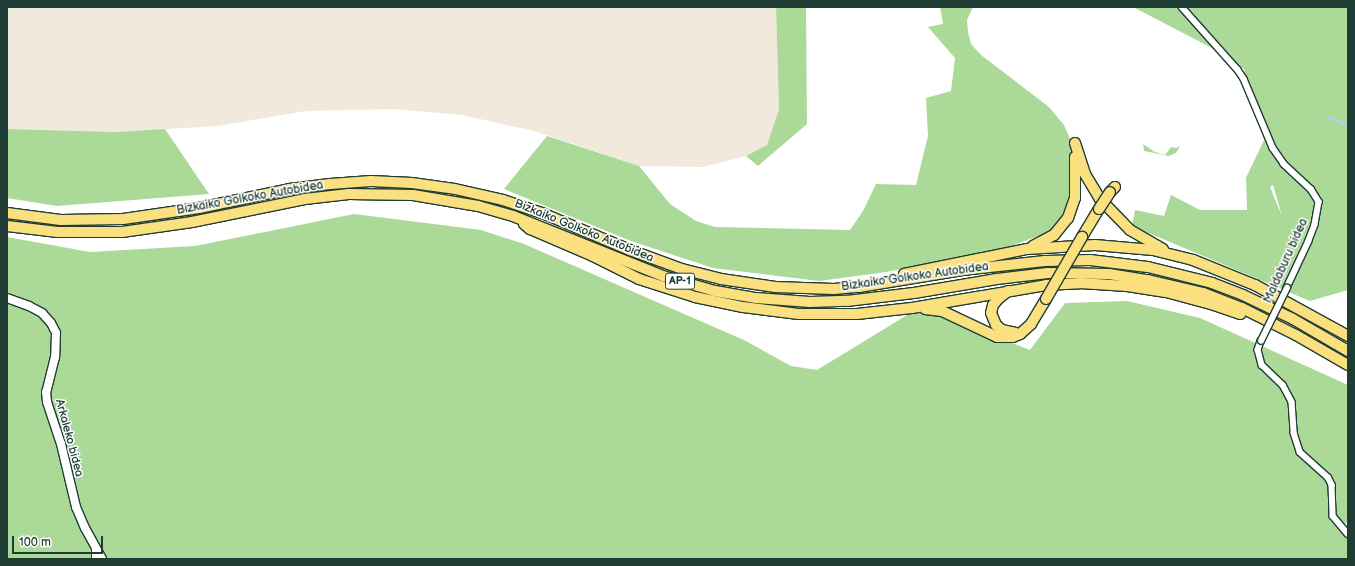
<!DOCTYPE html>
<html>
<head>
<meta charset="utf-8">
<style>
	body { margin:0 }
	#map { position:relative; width:1355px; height:566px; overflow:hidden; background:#fff; font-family:"Balsamiq Sans",sans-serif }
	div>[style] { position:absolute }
	.built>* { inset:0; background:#f1e9db }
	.green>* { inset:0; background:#abd998 }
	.stream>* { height:2px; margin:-1px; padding:0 1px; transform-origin:1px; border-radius:1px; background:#add0f5 }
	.roads { filter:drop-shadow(1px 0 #1f3d34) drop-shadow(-1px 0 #1f3d34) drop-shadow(0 1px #1f3d34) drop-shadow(0 -1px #1f3d34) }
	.street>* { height:5.5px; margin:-2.75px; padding:0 2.75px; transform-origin:2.75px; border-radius:2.75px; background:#fff }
	.secondary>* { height:8px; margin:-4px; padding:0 4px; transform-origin:4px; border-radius:4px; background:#fff }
	.highway>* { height:10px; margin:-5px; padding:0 5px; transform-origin:5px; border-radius:5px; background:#fbe080 }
	.bridges { filter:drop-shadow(1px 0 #1f3d34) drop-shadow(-1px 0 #1f3d34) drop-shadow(0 1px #1f3d34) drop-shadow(0 -1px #1f3d34) }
	.street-bridge>* { height:5.5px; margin:-2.75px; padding:0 2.75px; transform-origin:2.75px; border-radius:2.75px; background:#fff }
	.highway-bridge>* { height:10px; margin:-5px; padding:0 5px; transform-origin:5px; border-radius:5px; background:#fbe080 }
	span { translate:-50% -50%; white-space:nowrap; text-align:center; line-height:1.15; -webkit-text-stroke:3px #fff; paint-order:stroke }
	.shield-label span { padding:1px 3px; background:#fff; border:1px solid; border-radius:3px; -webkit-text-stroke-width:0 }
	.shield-label { font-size:11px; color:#1f3d34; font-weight:700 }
	.street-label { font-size:12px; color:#1f3d34 }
	.frame { position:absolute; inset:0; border:8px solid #1f3d34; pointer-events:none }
	.scale { position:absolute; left:12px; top:536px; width:91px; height:18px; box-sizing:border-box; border:2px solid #1f3d34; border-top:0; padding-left:5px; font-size:12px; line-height:14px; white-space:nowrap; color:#1f3d34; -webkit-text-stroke:3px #fff; paint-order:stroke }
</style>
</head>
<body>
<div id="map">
	<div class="built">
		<i style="clip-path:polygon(7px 7px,776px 7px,779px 109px,767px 145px,746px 156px,703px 167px,639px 166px,534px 131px,462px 115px,393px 109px,306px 111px,218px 126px,117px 132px,7px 129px)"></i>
	</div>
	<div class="green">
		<i style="clip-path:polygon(776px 7px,806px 7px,807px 124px,758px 166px,746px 156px,767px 145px,779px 109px)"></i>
		<i style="clip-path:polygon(940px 7px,973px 7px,967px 20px,968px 32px,971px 44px,981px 55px,1049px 107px,1064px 125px,1070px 139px,1073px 181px,1071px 198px,1065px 216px,1051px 231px,1006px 248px,886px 272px,819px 281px,713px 268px,631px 241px,504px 189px,547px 136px,639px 166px,670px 204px,696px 221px,715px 227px,850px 230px,863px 211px,876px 184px,916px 185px,928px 136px,926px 98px,951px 91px,955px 58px,928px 27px,943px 24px)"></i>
		<i style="clip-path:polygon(evenodd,1133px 7px,1348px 7px,1348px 290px,1310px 301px,1132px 226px,1135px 210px,1164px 216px,1171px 195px,1200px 210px,1247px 210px,1246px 178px,1264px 140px,1244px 69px,1210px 47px,1133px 7px,1273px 185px,1282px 216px,1270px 187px,1273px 185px)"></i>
		<i style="clip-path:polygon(7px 129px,117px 132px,165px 129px,209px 194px,57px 206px,7px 198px)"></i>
		<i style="clip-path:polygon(1143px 144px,1155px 152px,1165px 155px,1171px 147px,1176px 148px,1180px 146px,1176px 153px,1169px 156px,1144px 151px)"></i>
		<i style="clip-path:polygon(354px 214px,481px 230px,524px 244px,746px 341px,791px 366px,817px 370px,912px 312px,939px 314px,1030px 350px,1065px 303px,1127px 301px,1200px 318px,1348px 385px,1348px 521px,1343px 525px,1348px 532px,1348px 559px,7px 559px,7px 237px,90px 252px,195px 246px)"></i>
	</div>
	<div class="stream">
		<i style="left:1327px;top:117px;width:23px;rotate:23deg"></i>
	</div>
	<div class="roads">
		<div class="street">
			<i style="left:1182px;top:7px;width:84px;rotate:48.4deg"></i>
			<i style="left:1238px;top:70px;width:11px;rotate:56deg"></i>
			<i style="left:1244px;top:79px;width:75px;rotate:67.2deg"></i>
			<i style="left:1273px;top:148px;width:19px;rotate:55deg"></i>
			<i style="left:1284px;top:164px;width:37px;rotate:43deg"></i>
			<i style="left:1311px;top:189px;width:15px;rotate:58deg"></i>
			<i style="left:1319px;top:202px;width:23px;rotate:100deg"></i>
			<i style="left:1315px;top:225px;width:17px;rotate:111deg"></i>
			<i style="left:1309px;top:241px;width:52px;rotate:115.1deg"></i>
			<i style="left:1261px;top:341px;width:9px;rotate:108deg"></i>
			<i style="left:1258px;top:350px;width:16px;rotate:75deg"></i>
			<i style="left:1262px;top:365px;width:29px;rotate:44deg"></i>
			<i style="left:1283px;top:385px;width:19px;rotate:62deg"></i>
			<i style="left:1292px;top:402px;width:31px;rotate:86deg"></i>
			<i style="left:1294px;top:433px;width:20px;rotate:72deg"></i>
			<i style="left:1300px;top:452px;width:38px;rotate:42deg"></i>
			<i style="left:1328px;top:477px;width:9px;rotate:63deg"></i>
			<i style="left:1332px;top:485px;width:31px;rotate:88deg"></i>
			<i style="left:1333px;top:516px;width:23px;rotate:50deg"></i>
			<i style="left:95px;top:559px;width:11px;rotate:-90deg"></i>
		</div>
		<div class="secondary">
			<i style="left:7px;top:298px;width:23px;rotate:20deg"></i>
			<i style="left:29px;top:306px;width:15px;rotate:28deg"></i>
			<i style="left:42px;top:313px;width:13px;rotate:48deg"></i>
			<i style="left:51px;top:323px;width:11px;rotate:63deg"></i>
			<i style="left:56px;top:333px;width:24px;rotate:92deg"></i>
			<i style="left:55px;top:357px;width:36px;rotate:104deg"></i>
			<i style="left:46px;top:392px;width:10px;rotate:84deg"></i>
			<i style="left:47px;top:402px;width:44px;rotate:71.6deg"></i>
			<i style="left:61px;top:444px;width:65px;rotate:76.6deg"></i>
			<i style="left:76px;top:507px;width:23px;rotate:67deg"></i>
			<i style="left:85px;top:528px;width:35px;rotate:61deg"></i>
		</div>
		<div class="highway">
			<i style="left:1075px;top:143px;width:33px;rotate:72deg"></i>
			<i style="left:1085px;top:174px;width:29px;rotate:59deg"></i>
			<i style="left:1100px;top:199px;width:43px;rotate:45.9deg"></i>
			<i style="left:1130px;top:230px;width:38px;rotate:30deg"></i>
			<i style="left:1110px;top:192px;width:7px;rotate:-45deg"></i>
			<i style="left:7px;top:213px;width:54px;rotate:7.4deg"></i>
			<i style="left:61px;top:220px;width:62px;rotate:-0.9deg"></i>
			<i style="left:123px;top:219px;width:77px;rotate:-8.2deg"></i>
			<i style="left:199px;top:208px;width:92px;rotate:-11.9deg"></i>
			<i style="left:289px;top:189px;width:41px;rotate:-7deg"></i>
			<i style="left:330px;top:184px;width:41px;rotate:-4.2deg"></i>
			<i style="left:371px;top:181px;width:41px;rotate:2.8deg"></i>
			<i style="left:412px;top:183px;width:43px;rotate:7.9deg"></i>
			<i style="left:455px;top:189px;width:49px;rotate:12.9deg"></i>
			<i style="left:503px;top:200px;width:41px;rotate:18.4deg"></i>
			<i style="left:542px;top:213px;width:95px;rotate:22.8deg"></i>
			<i style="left:630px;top:250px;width:55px;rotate:20.1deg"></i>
			<i style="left:682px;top:269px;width:40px;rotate:14.4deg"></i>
			<i style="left:721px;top:279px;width:55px;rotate:8.4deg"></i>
			<i style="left:775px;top:287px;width:59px;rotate:1.9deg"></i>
			<i style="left:834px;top:289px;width:25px;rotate:-5deg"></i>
			<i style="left:859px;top:287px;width:105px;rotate:-9.3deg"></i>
			<i style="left:963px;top:270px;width:82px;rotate:-6.3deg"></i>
			<i style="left:1045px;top:261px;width:45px;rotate:-1.3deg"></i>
			<i style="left:1090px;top:260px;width:58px;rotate:6.9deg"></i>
			<i style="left:1148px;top:267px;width:66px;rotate:14deg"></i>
			<i style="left:1212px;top:283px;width:33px;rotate:21deg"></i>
			<i style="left:1243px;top:295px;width:55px;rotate:25.6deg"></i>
			<i style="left:1293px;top:319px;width:64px;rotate:30.2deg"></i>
			<i style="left:524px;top:224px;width:8px;rotate:40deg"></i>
			<i style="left:530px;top:229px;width:69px;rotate:23.2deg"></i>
			<i style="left:593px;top:256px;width:51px;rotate:26.6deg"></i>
			<i style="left:639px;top:279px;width:59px;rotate:17.8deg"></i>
			<i style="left:695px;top:297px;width:49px;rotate:11.8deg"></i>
			<i style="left:743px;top:307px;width:56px;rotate:7.1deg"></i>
			<i style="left:799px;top:314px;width:58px"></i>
			<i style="left:857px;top:314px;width:55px;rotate:-6.2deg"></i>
			<i style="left:912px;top:308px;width:136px;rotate:-9.7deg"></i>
			<i style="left:1046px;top:285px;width:34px;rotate:-3deg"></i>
			<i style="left:1080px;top:283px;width:47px;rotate:3.7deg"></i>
			<i style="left:1127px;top:286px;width:39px;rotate:9deg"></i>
			<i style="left:1166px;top:292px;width:47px;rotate:14.9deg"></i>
			<i style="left:1211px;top:304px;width:31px;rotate:19deg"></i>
			<i style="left:7px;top:226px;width:51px;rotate:6.7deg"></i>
			<i style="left:58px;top:232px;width:64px"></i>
			<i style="left:122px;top:232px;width:71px;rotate:-8.1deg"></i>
			<i style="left:192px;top:222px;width:115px;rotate:-11.5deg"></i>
			<i style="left:305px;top:199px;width:44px;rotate:-6.5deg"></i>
			<i style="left:349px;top:194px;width:64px;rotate:0.9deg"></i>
			<i style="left:413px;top:195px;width:66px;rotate:9.6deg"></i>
			<i style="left:478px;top:206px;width:36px;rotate:16deg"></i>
			<i style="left:513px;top:216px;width:162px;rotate:21.8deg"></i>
			<i style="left:663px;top:276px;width:54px;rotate:16.1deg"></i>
			<i style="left:715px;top:291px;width:42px;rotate:9.7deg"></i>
			<i style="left:756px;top:298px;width:54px;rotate:4.2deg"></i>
			<i style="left:810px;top:302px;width:37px;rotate:-2deg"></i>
			<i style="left:847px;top:301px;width:67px;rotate:-6.8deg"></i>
			<i style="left:914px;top:293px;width:84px;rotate:-9.6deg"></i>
			<i style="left:997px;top:279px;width:51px;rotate:-6.7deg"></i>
			<i style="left:1048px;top:273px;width:61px;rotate:0.9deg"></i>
			<i style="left:1109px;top:274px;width:39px;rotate:9deg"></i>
			<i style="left:1148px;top:280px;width:57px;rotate:13.3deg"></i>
			<i style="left:1203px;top:293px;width:42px;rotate:21deg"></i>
			<i style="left:1242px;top:308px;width:60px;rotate:26.6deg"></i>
			<i style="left:1296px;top:335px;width:60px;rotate:30deg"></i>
			<i style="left:1082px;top:237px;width:33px;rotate:-59deg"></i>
			<i style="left:1033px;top:246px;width:24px;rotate:-28deg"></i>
			<i style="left:1054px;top:235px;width:22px;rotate:-51deg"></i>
			<i style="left:1068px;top:218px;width:21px;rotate:-71deg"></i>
			<i style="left:1075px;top:198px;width:41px;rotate:-90deg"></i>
			<i style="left:904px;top:274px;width:126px;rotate:-11.5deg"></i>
			<i style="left:1027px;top:249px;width:68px;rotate:-3.4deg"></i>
			<i style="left:1095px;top:245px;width:58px;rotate:4.9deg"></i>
			<i style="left:1153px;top:250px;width:41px;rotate:14deg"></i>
			<i style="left:1193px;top:260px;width:67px;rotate:22deg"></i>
			<i style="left:1255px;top:285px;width:106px;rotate:28.7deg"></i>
			<i style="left:1008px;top:291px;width:11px;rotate:142deg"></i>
			<i style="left:999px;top:298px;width:9px;rotate:131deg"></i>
			<i style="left:993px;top:305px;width:8px;rotate:104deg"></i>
			<i style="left:991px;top:313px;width:13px;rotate:67deg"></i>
			<i style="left:996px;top:325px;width:8px;rotate:40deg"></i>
			<i style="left:1002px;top:330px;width:14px;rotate:12deg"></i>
			<i style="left:925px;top:309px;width:17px;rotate:7deg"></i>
			<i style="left:942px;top:311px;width:61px;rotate:25.3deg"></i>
			<i style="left:997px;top:337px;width:16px"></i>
			<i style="left:1013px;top:337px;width:8px;rotate:-23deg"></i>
			<i style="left:1020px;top:334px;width:15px;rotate:-42deg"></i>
			<i style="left:1031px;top:324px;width:29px;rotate:-59deg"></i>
		</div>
	</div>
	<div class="bridges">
		<div class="street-bridge">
			<i style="left:1261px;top:341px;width:59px;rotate:-63.9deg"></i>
		</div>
		<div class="highway-bridge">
			<i style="left:1099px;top:209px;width:20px;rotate:-57deg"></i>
			<i style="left:1046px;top:299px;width:72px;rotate:-59.9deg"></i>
		</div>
	</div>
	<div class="shield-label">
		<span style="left:680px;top:281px">AP-1</span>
	</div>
	<div class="street-label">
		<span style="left:250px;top:198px;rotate:-10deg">Bizkaiko Golkoko Autobidea</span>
		<span style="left:584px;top:231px;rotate:22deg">Bizkaiko Golkoko Autobidea</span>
		<span style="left:1286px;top:261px;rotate:-66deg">Maldaburu bidea</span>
		<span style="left:915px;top:277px;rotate:-8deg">Bizkaiko Golkoko Autobidea</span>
		<span style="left:69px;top:438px;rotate:75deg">Arkaleko bidea</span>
	</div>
	<div class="frame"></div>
	<div class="scale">100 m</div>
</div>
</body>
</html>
